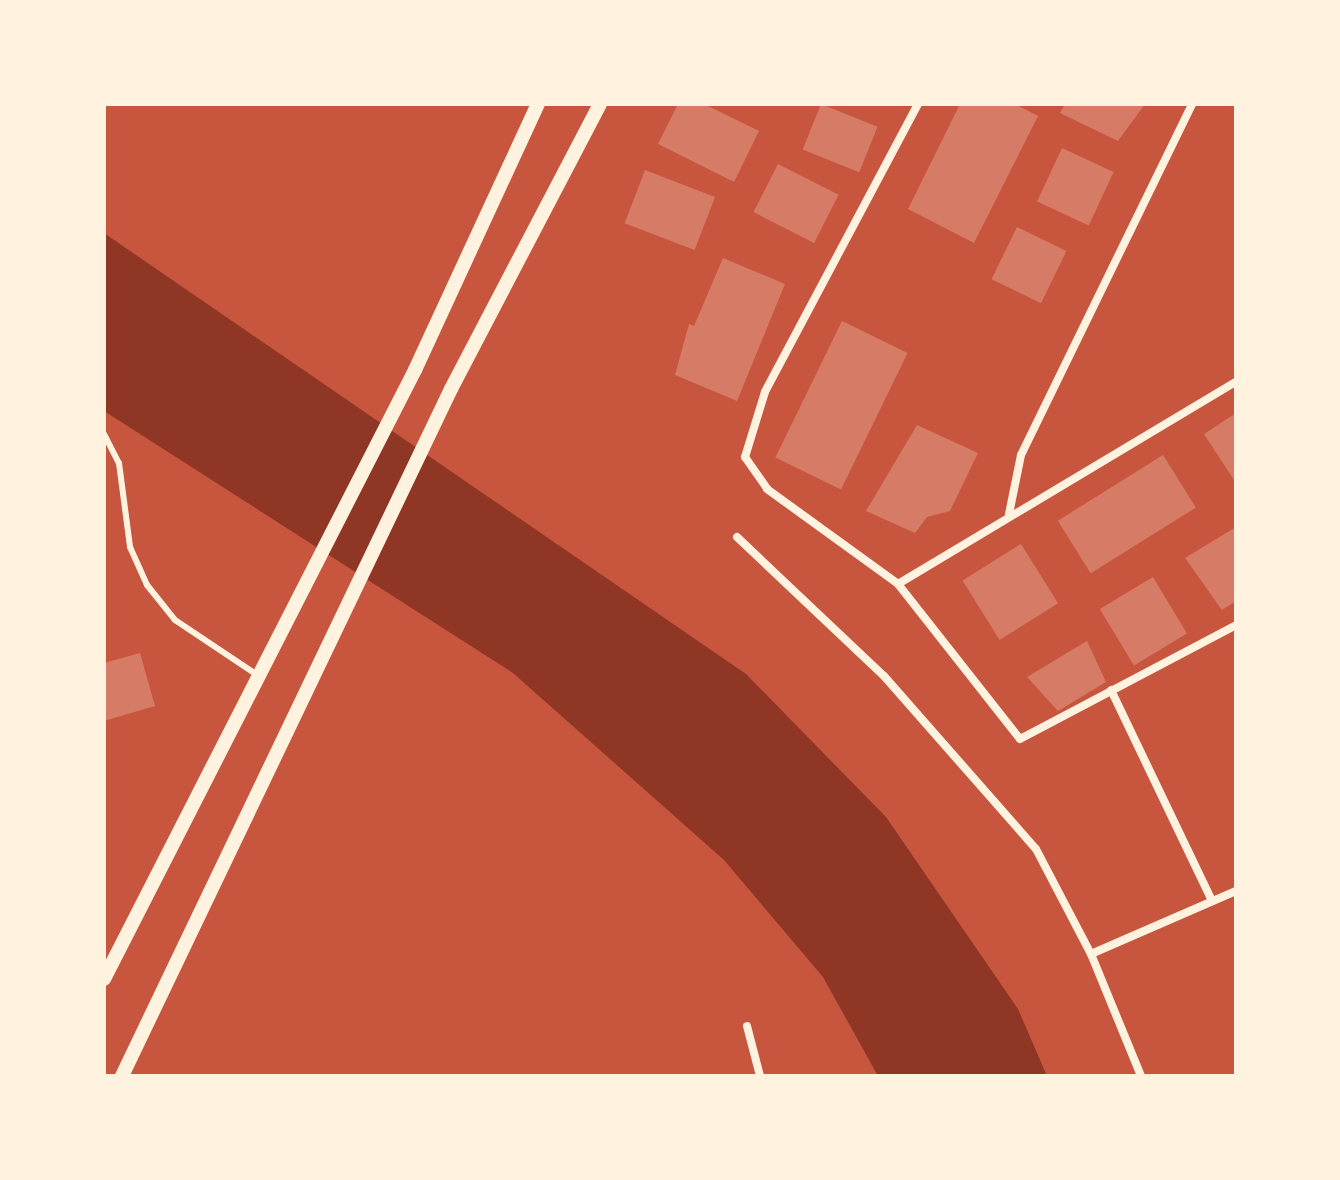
<!DOCTYPE html>
<html>
<head>
<meta charset="utf-8">
<style>
	body { margin:0 }
	#map { position:relative; width:1340px; height:1180px; overflow:hidden; background:#c8553d; font-family:"Roboto Condensed",sans-serif }
	div>[style] { position:absolute }
	.water>* { inset:0; background:#8f3625 }
	.building>* { inset:0; background:#d67c66; transform-origin:0 0 }
	.service>* { height:6px; margin:-3px; padding:0 3px; transform-origin:3px; border-radius:3px; background:#fff3e0 }
	.minor>* { height:8px; margin:-4px; padding:0 4px; transform-origin:4px; border-radius:4px; background:#fff3e0 }
	.tertiary>* { height:14px; margin:-7px; padding:0 7px; transform-origin:7px; border-radius:7px; background:#fff3e0 }
	span { translate:-50% -50%; white-space:nowrap; text-align:center; line-height:1.15; -webkit-text-stroke:8px #fff3e0; paint-order:stroke }
	.frame { position:absolute; inset:0; border:106px solid #fff3e0; pointer-events:none }
</style>
</head>
<body>
<div id="map">
	<div class="water">
		<i style="clip-path:polygon(104px 233px,746px 674px,886px 817px,1018px 1009px,1047px 1076px,878px 1076px,823px 977px,724px 860px,513px 673px,104px 411px)"></i>
	</div>
	<div class="building">
		<i style="clip-path:polygon(678px 104px,704px 104px,759px 131px,734px 182px,658px 144px)"></i>
		<i style="left:821px;top:104px;width:61px;height:49px;rotate:22deg"></i>
		<i style="clip-path:polygon(960px 104px,1015px 104px,1038px 116px,974px 243px,908px 209px)"></i>
		<i style="clip-path:polygon(1065px 104px,1145px 104px,1118px 141px,1060px 113px)"></i>
		<i style="left:1062px;top:148px;width:57px;height:59px;rotate:25deg"></i>
		<i style="left:778px;top:164px;width:68px;height:54px;rotate:27deg"></i>
		<i style="left:645px;top:170px;width:75px;height:57px;rotate:21deg"></i>
		<i style="left:1017px;top:227px;width:55px;height:58px;rotate:26deg"></i>
		<i style="clip-path:polygon(723px 258px,785px 284px,737px 401px,675px 375px,689px 324px,694px 326px)"></i>
		<i style="left:842px;top:321px;width:73px;height:152px;rotate:26deg"></i>
		<i style="clip-path:polygon(1236px 413px,1236px 483px,1204px 434px)"></i>
		<i style="clip-path:polygon(917px 425px,978px 453px,950px 511px,927px 517px,915px 533px,866px 511px)"></i>
		<i style="left:1163px;top:455px;width:62px;height:124px;rotate:58deg"></i>
		<i style="clip-path:polygon(1236px 527px,1236px 601px,1222px 610px,1185px 558px)"></i>
		<i style="left:1021px;top:544px;width:70px;height:69px;rotate:58deg"></i>
		<i style="left:1153px;top:577px;width:66px;height:62px;rotate:59deg"></i>
		<i style="clip-path:polygon(1087px 641px,1106px 682px,1058px 711px,1027px 677px)"></i>
		<i style="clip-path:polygon(140px 653px,155px 706px,104px 721px,104px 663px)"></i>
	</div>
	<div class="service">
		<i style="left:104px;top:434px;width:33px;rotate:63deg"></i>
		<i style="left:119px;top:463px;width:85px;rotate:82.5deg"></i>
		<i style="left:130px;top:547px;width:42px;rotate:65.9deg"></i>
		<i style="left:147px;top:585px;width:45px;rotate:51.3deg"></i>
		<i style="left:175px;top:620px;width:101px;rotate:33.7deg"></i>
	</div>
	<div class="minor">
		<i style="left:918px;top:104px;width:326px;rotate:118deg"></i>
		<i style="left:765px;top:392px;width:68px;rotate:107.1deg"></i>
		<i style="left:745px;top:457px;width:39px;rotate:55deg"></i>
		<i style="left:767px;top:489px;width:162px;rotate:35.9deg"></i>
		<i style="left:898px;top:584px;width:197px;rotate:51.8deg"></i>
		<i style="left:1020px;top:739px;width:244px;rotate:-27.8deg"></i>
		<i style="left:1009px;top:514px;width:60px;rotate:-78.5deg"></i>
		<i style="left:1021px;top:455px;width:390px;rotate:-64deg"></i>
		<i style="left:737px;top:537px;width:202px;rotate:43.4deg"></i>
		<i style="left:884px;top:676px;width:230px;rotate:48.7deg"></i>
		<i style="left:1036px;top:849px;width:119px;rotate:62.4deg"></i>
		<i style="left:1091px;top:954px;width:132px;rotate:67.7deg"></i>
		<i style="left:898px;top:584px;width:394px;rotate:-30.9deg"></i>
		<i style="left:1111px;top:690px;width:234px;rotate:64.4deg"></i>
		<i style="left:1091px;top:954px;width:158px;rotate:-23.5deg"></i>
		<i style="left:747px;top:1026px;width:52px;rotate:75.4deg"></i>
	</div>
	<div class="tertiary">
		<i style="left:104px;top:979px;width:684px;rotate:-62.95deg"></i>
		<i style="left:415px;top:370px;width:293px;rotate:-65.2deg"></i>
		<i style="left:122px;top:1076px;width:762px;rotate:-64.41deg"></i>
		<i style="left:451px;top:389px;width:322px;rotate:-62.4deg"></i>
	</div>
	<div class="frame"></div>
</div>
</body>
</html>
